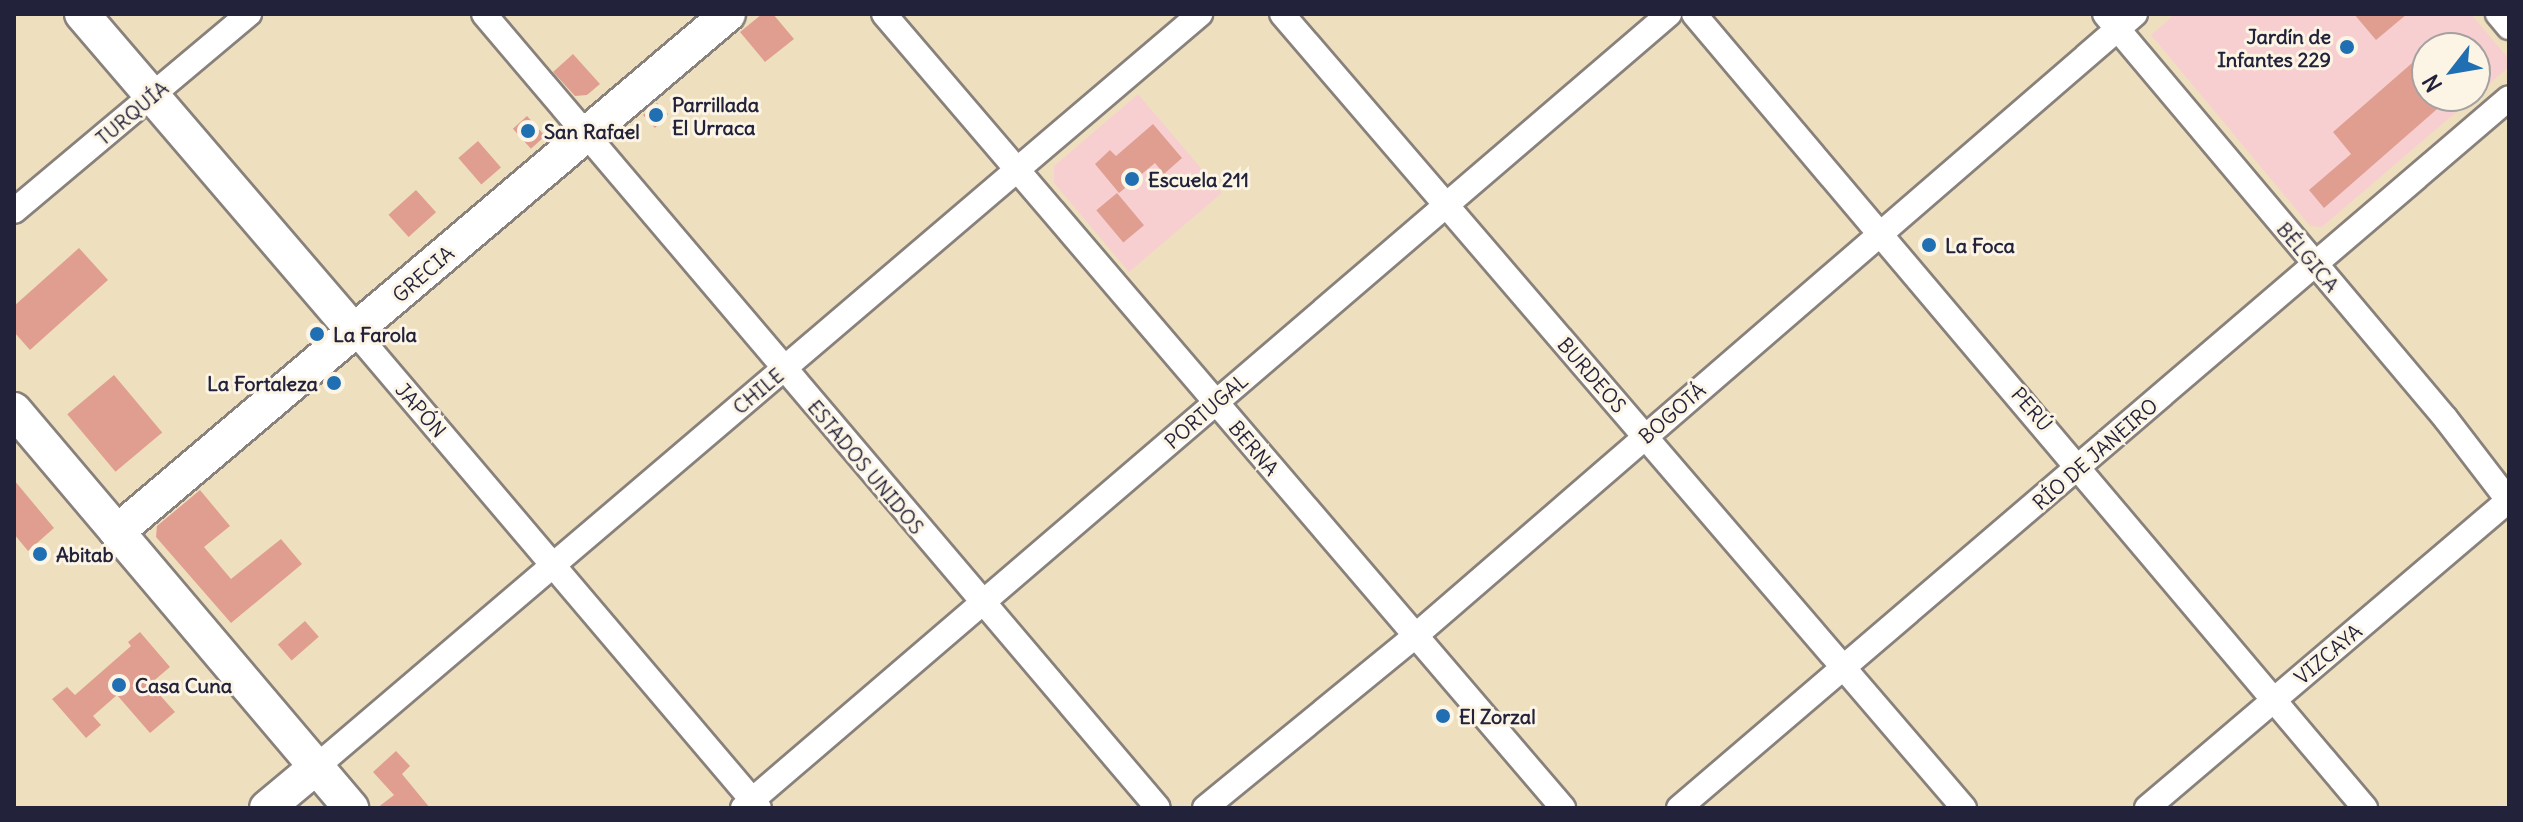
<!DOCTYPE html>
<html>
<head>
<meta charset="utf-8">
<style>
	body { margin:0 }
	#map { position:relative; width:2523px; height:822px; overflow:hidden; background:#eee0be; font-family:Delius,sans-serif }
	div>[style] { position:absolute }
	.built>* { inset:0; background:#f7cfd0 }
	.building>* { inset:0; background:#e09e91; transform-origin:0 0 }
	.roads { filter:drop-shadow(2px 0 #88817c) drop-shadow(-2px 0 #88817c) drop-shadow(0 2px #88817c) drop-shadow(0 -2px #88817c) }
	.street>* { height:24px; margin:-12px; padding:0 12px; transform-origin:12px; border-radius:12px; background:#fff }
	.secondary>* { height:34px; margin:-17px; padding:0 17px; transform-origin:17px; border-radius:17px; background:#fff }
	.dots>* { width:22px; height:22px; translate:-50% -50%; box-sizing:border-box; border:4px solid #fcf5e5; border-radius:50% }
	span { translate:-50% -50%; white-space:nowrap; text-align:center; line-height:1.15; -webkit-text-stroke:6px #fcf5e5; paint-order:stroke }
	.poi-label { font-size:20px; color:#22223b; font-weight:700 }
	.right { translate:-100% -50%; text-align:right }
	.left { translate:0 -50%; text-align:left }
	.street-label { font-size:20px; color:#22223b }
	.frame { position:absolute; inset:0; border:16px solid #22223b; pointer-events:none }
	.north { position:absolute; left:2411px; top:32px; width:80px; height:80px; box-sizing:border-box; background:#fcf5e5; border:2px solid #a5a1a1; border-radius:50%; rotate:239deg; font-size:22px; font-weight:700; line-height:32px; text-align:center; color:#22223b }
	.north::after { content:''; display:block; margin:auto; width:28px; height:36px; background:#1f6fb2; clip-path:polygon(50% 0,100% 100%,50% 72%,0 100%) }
</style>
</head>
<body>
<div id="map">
	<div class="built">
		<i style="clip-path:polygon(evenodd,2175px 14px,2471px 14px,2509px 59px,2509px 67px,2322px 227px,2310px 226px,2151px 35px,2175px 14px,2427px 48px,2475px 48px,2475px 96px,2427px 96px,2427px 48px)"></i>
		<i style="clip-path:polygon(1138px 94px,1222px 193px,1129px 272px,1054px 183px,1054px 166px)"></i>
	</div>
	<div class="building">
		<i style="clip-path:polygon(762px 14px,773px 14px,794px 39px,765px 62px,740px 32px)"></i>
		<i style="clip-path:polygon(2354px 14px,2407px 14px,2376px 40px)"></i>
		<i style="clip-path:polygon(2427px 50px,2427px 96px,2452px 96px,2324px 208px,2309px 190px,2351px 154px,2333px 132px)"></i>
		<i style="clip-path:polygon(573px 54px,600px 84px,587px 95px,575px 96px,553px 72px)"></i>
		<i style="clip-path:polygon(657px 103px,668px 114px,655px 128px,643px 115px)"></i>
		<i style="left:527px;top:116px;width:27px;height:19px;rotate:48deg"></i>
		<i style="clip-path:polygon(1153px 124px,1182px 158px,1164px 174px,1155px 163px,1119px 193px,1095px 164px,1110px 150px,1116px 156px)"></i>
		<i style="left:478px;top:141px;width:35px;height:26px;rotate:49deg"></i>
		<i style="left:416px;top:190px;width:30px;height:37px;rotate:48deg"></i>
		<i style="left:1117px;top:193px;width:42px;height:27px;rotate:50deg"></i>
		<i style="clip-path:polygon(79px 248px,108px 280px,30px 350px,14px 332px,14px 306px)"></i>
		<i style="left:114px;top:375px;width:75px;height:61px;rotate:50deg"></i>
		<i style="clip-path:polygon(14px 480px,54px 528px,28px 551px,14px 534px)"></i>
		<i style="clip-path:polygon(200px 490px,230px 526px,204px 547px,231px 579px,281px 539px,302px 564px,231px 623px,156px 537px,157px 526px)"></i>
		<i style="left:305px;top:621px;width:21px;height:36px;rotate:49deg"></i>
		<i style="clip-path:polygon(140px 632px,170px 667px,150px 684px,175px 712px,150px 733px,117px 695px,93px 716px,101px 725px,86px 738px,52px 699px,67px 687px,75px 695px,131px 646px,128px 642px)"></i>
		<i style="clip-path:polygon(396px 751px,410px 766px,402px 774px,430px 808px,377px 808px,394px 795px,373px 772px)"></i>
	</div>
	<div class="roads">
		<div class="street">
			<i style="left:484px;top:14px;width:1041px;rotate:49.67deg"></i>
			<i style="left:884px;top:14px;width:1045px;rotate:49.46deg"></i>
			<i style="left:1282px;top:14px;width:1047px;rotate:49.34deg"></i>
			<i style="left:1694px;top:14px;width:1040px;rotate:49.8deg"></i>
			<i style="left:2105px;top:14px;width:529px;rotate:49.9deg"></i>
			<i style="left:2446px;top:419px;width:103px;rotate:52.5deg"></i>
			<i style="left:2498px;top:14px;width:17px;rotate:50deg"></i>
			<i style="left:14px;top:211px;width:307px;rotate:-40deg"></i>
			<i style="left:355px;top:332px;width:624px;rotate:49.68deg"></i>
			<i style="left:315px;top:768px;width:1163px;rotate:-40.43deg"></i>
			<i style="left:743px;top:808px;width:1220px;rotate:-40.61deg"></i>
			<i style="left:1205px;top:808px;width:270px;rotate:-39.3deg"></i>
			<i style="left:1414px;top:637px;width:953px;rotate:-40.83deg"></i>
			<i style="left:1679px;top:808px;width:1092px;rotate:-40.54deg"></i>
			<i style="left:2147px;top:808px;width:475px;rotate:-40.4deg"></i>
		</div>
		<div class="secondary">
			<i style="left:82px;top:14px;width:419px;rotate:49.4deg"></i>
			<i style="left:14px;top:410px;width:522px;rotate:49.74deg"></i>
			<i style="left:117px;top:532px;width:801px;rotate:-40.29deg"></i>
			<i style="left:267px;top:808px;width:62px;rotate:-39.8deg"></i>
		</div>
	</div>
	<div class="dots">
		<i style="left:2347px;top:47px;background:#1f6fb2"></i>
		<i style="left:656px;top:115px;background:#1f6fb2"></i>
		<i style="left:528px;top:131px;background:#1f6fb2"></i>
		<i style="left:1132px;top:179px;background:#1f6fb2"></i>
		<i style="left:1929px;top:245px;background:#1f6fb2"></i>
		<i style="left:317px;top:334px;background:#1f6fb2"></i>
		<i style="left:334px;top:383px;background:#1f6fb2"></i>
		<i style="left:40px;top:554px;background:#1f6fb2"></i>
		<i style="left:119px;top:685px;background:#1f6fb2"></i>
		<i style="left:1443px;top:716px;background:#1f6fb2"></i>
	</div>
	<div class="poi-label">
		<span class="right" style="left:2331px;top:48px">Jardín de<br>Infantes 229</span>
		<span class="left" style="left:672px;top:116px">Parrillada<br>El Urraca</span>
		<span class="left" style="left:544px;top:131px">San Rafael</span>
		<span class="left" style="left:1148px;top:179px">Escuela 211</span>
		<span class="left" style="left:1945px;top:245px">La Foca</span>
		<span class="left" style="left:333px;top:334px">La Farola</span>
		<span class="right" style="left:318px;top:383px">La Fortaleza</span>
		<span class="left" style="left:56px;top:554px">Abitab</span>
		<span class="left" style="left:135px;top:685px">Casa Cuna</span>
		<span class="left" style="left:1459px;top:716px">El Zorzal</span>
	</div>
	<div class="street-label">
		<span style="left:132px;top:113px;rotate:-40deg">TURQUÍA</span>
		<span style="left:2308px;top:257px;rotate:50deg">BÉLGICA</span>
		<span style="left:423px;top:274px;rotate:-41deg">GRECIA</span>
		<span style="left:1592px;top:375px;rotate:49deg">BURDEOS</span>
		<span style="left:758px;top:391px;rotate:-40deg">CHILE</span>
		<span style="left:2032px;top:409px;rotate:49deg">PERÚ</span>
		<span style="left:421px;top:410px;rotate:49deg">JAPÓN</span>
		<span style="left:1206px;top:411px;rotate:-41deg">PORTUGAL</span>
		<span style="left:1672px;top:413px;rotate:-41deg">BOGOTÁ</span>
		<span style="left:1254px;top:448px;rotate:50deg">BERNA</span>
		<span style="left:2095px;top:454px;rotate:-41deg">RÍO DE JANEIRO</span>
		<span style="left:866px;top:467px;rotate:50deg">ESTADOS UNIDOS</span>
		<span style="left:2328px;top:654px;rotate:-40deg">VIZCAYA</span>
	</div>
	<div class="frame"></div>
	<div class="north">N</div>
</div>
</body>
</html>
